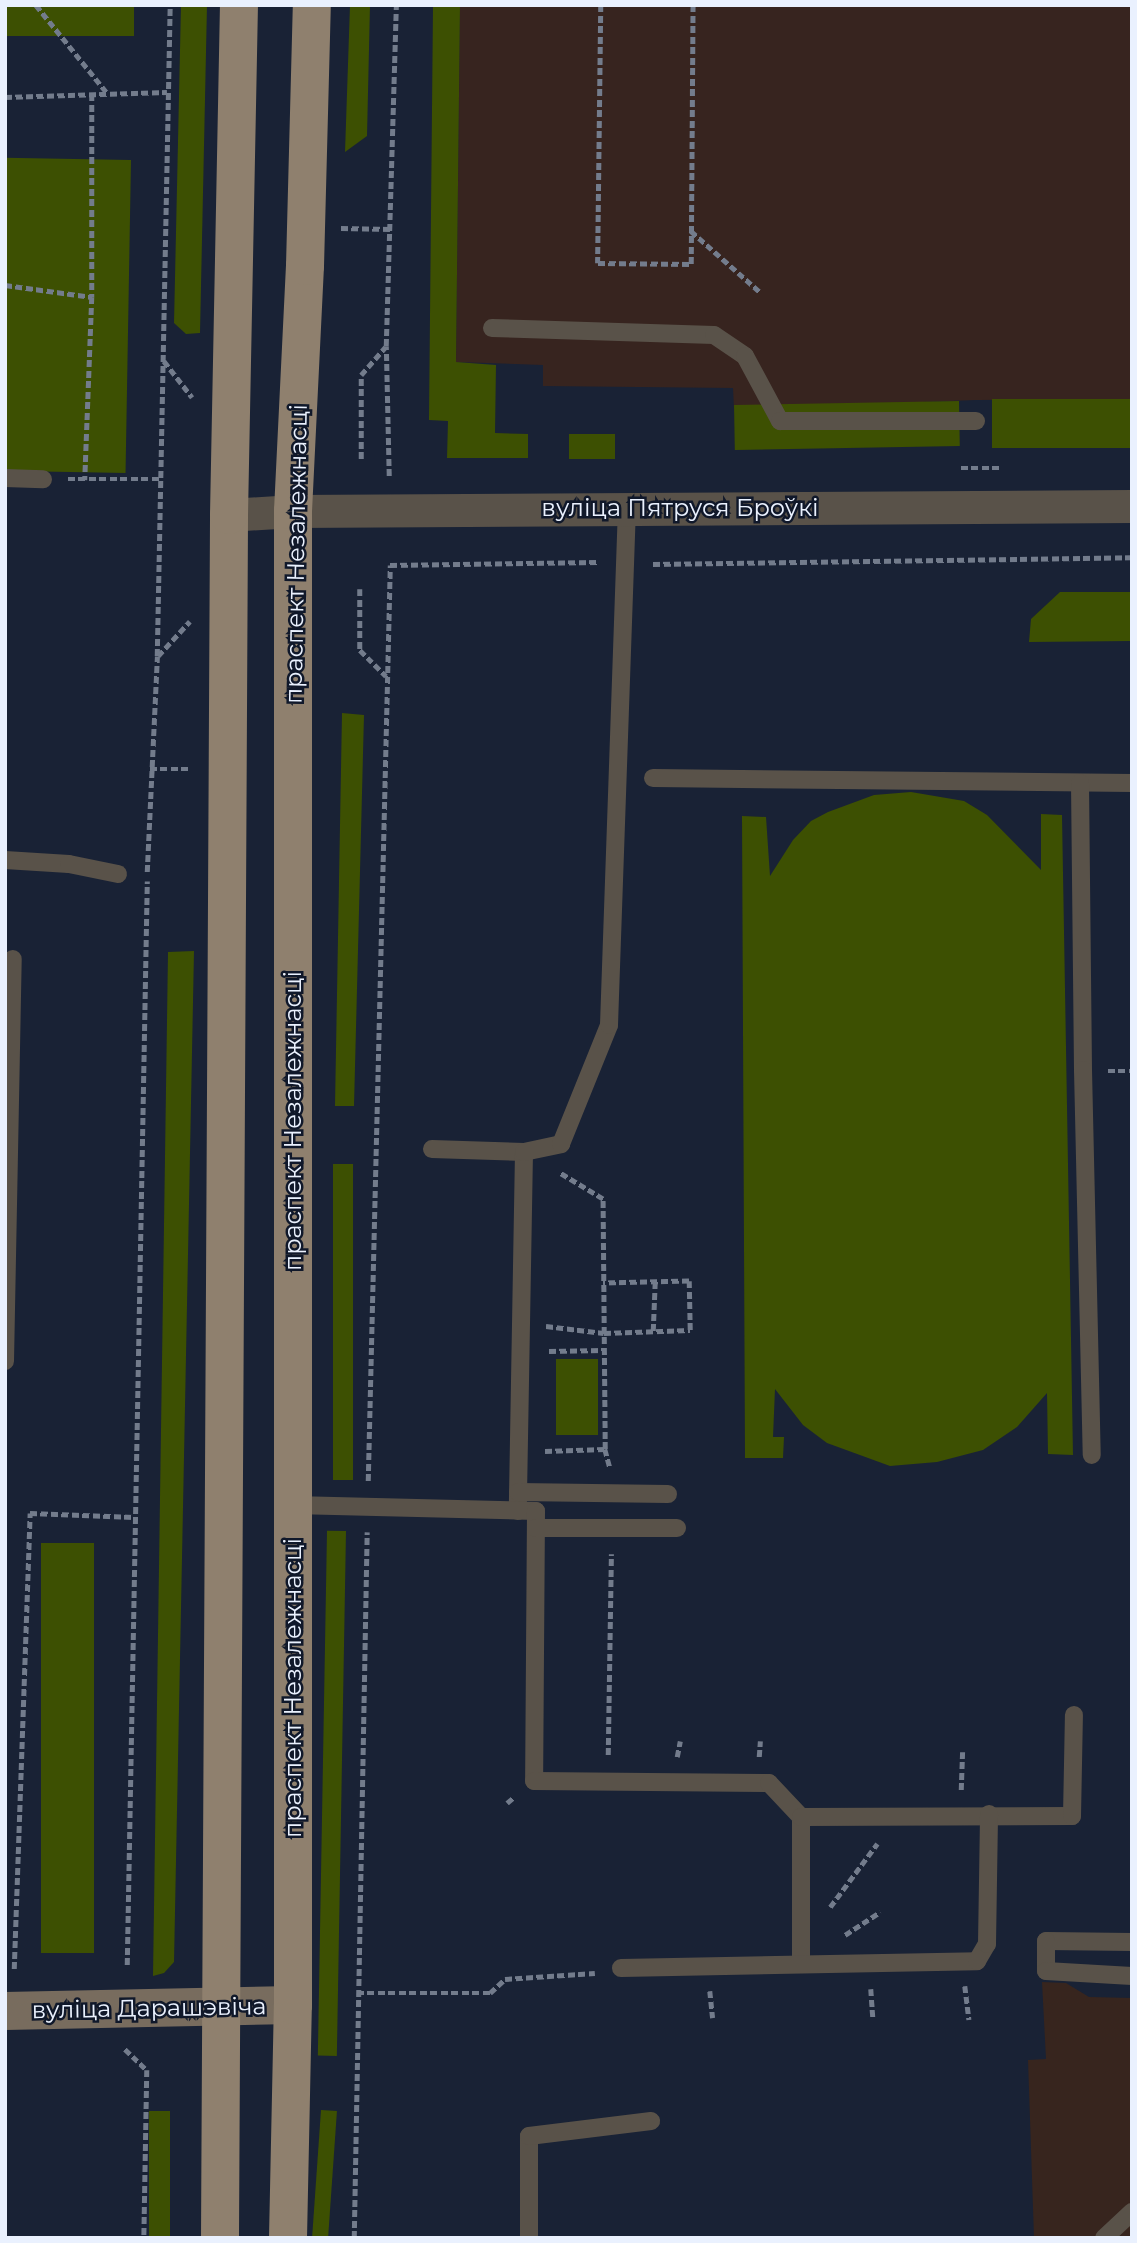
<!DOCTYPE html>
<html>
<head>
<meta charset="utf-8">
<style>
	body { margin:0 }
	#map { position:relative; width:1137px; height:2243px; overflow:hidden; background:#192235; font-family:Montserrat,sans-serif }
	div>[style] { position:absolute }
	.industrial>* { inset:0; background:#37251e }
	.medical>* { inset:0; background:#37241f }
	.green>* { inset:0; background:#3d5002; transform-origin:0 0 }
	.path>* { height:4.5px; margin-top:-2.25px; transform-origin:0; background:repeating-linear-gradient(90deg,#737c8c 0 7px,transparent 0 10.5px) }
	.lane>* { height:18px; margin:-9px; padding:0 9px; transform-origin:9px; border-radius:9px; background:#595249 }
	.street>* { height:33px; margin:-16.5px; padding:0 16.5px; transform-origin:16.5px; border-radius:16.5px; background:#595249 }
	.secondary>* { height:38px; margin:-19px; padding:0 19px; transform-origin:19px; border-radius:19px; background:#786c5e }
	.primary>* { height:38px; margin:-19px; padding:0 19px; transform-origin:19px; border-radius:19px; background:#8f806e }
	span { translate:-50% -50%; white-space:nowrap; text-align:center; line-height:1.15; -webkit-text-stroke:5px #10182a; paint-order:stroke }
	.street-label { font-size:24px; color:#eaf1fe }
	.frame { position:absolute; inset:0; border:7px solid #eaf1fe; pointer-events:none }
</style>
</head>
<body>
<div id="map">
	<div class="industrial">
		<i style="clip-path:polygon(1042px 1982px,1066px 1983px,1089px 1997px,1132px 1998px,1132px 2238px,1034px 2238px,1028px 2060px,1046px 2059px)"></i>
	</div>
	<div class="medical">
		<i style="clip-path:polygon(460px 5px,1132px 5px,1132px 399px,976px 400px,734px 409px,733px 388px,543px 386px,543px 365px,456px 362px)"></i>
	</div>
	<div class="green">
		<i style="left:5px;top:5px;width:129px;height:31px"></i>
		<i style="clip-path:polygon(181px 5px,207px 5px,200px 333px,186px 334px,174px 323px)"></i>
		<i style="clip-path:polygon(350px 5px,370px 5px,367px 136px,345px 152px)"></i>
		<i style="clip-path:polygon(433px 5px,460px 5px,456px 362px,496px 365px,495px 433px,528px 434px,528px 458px,447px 458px,448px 421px,429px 420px)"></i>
		<i style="left:131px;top:160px;width:313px;height:126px;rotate:91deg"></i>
		<i style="left:1132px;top:399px;width:49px;height:140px;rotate:90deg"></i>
		<i style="left:959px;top:401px;width:45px;height:225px;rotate:89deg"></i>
		<i style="left:569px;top:434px;width:46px;height:25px"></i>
		<i style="clip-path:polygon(1060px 592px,1132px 592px,1132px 641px,1029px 642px,1031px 619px)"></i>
		<i style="clip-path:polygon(342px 713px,364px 715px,354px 1106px,335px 1106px)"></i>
		<i style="clip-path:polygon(911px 792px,964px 801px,987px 815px,1041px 870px,1041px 814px,1062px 815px,1073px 1455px,1048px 1454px,1047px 1393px,1017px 1427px,983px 1450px,937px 1462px,890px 1466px,827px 1443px,803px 1425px,775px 1389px,773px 1437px,784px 1437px,783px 1458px,745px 1458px,742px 816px,766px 817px,770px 876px,793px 840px,811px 821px,828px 812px,874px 795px)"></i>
		<i style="clip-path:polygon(194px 951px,174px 1962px,164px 1973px,153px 1976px,168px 952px)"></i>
		<i style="left:333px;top:1164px;width:20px;height:316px"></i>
		<i style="left:598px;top:1359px;width:76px;height:42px;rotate:90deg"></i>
		<i style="left:346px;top:1531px;width:525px;height:19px;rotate:91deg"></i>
		<i style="left:41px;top:1543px;width:53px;height:410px"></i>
		<i style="left:321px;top:2110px;width:16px;height:128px;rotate:4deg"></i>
		<i style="left:170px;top:2111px;width:127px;height:21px;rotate:90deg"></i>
	</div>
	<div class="path">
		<i style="left:36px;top:5px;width:114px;rotate:51deg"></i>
		<i style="left:601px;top:5px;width:258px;rotate:90.7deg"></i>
		<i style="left:598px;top:263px;width:93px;rotate:0.6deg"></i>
		<i style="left:691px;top:264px;width:259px;rotate:-89.6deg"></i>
		<i style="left:92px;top:94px;width:203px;rotate:90deg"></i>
		<i style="left:5px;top:97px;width:162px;rotate:-1.8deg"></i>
		<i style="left:341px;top:228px;width:49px;rotate:1.2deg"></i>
		<i style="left:691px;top:231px;width:94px;rotate:41.5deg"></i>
		<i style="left:5px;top:285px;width:88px;rotate:7.9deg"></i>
		<i style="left:92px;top:297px;width:183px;rotate:92.2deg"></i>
		<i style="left:164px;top:361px;width:46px;rotate:52.1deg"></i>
		<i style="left:361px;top:459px;width:84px;rotate:-90deg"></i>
		<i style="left:361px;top:375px;width:37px;rotate:-49deg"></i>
		<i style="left:961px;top:468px;width:40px"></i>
		<i style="left:389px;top:476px;width:130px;rotate:-91.3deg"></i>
		<i style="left:386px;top:346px;width:341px;rotate:-88.3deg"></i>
		<i style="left:68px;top:479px;width:93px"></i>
		<i style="left:653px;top:564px;width:479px;rotate:-0.8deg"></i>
		<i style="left:360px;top:589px;width:61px;rotate:90deg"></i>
		<i style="left:360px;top:650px;width:37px;rotate:45deg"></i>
		<i style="left:158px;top:656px;width:47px;rotate:-47.6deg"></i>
		<i style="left:150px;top:769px;width:41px"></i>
		<i style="left:147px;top:872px;width:216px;rotate:-87.3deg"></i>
		<i style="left:157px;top:656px;width:651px;rotate:-88.86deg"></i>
		<i style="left:1108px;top:1071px;width:24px"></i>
		<i style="left:546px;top:1326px;width:58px;rotate:6.9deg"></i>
		<i style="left:604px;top:1333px;width:86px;rotate:-2deg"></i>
		<i style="left:690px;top:1330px;width:49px;rotate:-91.2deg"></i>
		<i style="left:689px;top:1281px;width:86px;rotate:178.7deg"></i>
		<i style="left:653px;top:1331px;width:49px;rotate:-87.7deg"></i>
		<i style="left:549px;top:1351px;width:55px;rotate:-1deg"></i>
		<i style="left:605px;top:1449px;width:20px;rotate:75deg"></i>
		<i style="left:545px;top:1451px;width:60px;rotate:-1.9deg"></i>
		<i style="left:605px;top:1449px;width:250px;rotate:-90.5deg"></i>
		<i style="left:603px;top:1199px;width:52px;rotate:-149deg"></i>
		<i style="left:368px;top:1481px;width:916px;rotate:-88.62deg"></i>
		<i style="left:390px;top:565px;width:209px;rotate:-0.8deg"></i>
		<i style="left:608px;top:1755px;width:201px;rotate:-89.1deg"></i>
		<i style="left:677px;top:1757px;width:16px;rotate:-79deg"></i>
		<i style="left:759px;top:1757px;width:16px;rotate:-86deg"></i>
		<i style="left:961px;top:1790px;width:38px;rotate:-88deg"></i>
		<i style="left:507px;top:1803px;width:9px;rotate:-41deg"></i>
		<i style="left:830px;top:1907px;width:79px;rotate:-53.3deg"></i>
		<i style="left:845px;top:1935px;width:42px;rotate:-33.3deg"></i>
		<i style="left:127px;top:1965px;width:1084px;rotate:-88.94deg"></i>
		<i style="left:14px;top:1969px;width:456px;rotate:-88deg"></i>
		<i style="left:30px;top:1513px;width:104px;rotate:2.2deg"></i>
		<i style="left:965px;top:1986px;width:34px;rotate:83deg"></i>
		<i style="left:871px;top:1989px;width:31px;rotate:86deg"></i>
		<i style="left:710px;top:1991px;width:27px;rotate:84deg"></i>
		<i style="left:357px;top:1993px;width:133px"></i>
		<i style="left:490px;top:1993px;width:21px;rotate:-43deg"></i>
		<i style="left:505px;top:1979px;width:90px;rotate:-3.8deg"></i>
		<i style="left:125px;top:2049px;width:30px;rotate:44deg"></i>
		<i style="left:147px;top:2070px;width:168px;rotate:91deg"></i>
		<i style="left:354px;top:2238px;width:706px;rotate:-88.95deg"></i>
	</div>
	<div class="lane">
		<i style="left:492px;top:328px;width:222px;rotate:1.8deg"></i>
		<i style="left:714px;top:335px;width:37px;rotate:34deg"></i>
		<i style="left:745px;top:356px;width:74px;rotate:61.7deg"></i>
		<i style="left:780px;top:421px;width:196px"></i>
		<i style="left:5px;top:478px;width:38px;rotate:2deg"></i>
		<i style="left:653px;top:778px;width:479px;rotate:0.6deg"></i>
		<i style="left:1080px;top:783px;width:287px;rotate:89.4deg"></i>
		<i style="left:1083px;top:1070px;width:385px;rotate:88.7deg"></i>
		<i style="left:5px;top:860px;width:64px;rotate:3.6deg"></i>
		<i style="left:69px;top:864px;width:50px;rotate:11.5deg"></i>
		<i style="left:432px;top:1149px;width:92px;rotate:1.9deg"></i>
		<i style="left:524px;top:1152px;width:359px;rotate:91deg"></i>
		<i style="left:524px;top:1152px;width:38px;rotate:-12deg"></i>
		<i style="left:561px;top:1144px;width:128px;rotate:-68deg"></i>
		<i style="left:609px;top:1025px;width:517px;rotate:-88.01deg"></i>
		<i style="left:5px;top:1361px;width:402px;rotate:-88.9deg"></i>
		<i style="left:518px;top:1492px;width:150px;rotate:0.8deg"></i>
		<i style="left:293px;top:1505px;width:243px;rotate:1.4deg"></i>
		<i style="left:536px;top:1511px;width:270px;rotate:90.4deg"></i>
		<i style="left:534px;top:1781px;width:235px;rotate:0.5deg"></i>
		<i style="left:769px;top:1783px;width:47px;rotate:46.7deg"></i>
		<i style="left:801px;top:1817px;width:147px;rotate:90deg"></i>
		<i style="left:536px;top:1528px;width:141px"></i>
		<i style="left:801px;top:1817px;width:271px;rotate:-0.2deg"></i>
		<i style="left:1072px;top:1816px;width:101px;rotate:-88.9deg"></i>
		<i style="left:1132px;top:1942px;width:86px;rotate:-179.3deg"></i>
		<i style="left:1046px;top:1941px;width:30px;rotate:90deg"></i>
		<i style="left:1046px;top:1971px;width:86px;rotate:3.3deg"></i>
		<i style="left:621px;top:1968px;width:356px;rotate:-1.1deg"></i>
		<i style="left:977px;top:1961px;width:20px;rotate:-60deg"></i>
		<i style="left:987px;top:1944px;width:130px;rotate:-89.1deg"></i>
		<i style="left:529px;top:2238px;width:102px;rotate:-90deg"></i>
		<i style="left:529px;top:2136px;width:123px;rotate:-7deg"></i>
		<i style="left:1104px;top:2238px;width:38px;rotate:-43deg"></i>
	</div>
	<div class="street">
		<i style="left:229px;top:515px;width:64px;rotate:-3.6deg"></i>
		<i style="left:293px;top:511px;width:839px;rotate:-0.34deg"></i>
	</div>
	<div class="secondary">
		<i style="left:5px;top:2011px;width:288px;rotate:-1.2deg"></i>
	</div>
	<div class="primary">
		<i style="left:220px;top:2238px;width:1723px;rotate:-89.7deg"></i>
		<i style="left:229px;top:515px;width:510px;rotate:-88.88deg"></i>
		<i style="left:288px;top:2238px;width:233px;rotate:-88.8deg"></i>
		<i style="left:293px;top:2005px;width:1494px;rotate:-90deg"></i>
		<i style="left:293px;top:511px;width:245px;rotate:-87.2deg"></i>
		<i style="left:305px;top:266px;width:261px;rotate:-88.5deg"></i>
	</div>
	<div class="street-label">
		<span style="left:680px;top:508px">вуліца Пятруся Броўкі</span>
		<span style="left:296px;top:554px;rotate:-89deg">праспект Незалежнасці</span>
		<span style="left:293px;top:1121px;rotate:-90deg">праспект Незалежнасці</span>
		<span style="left:293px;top:1688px;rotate:-90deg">праспект Незалежнасці</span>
		<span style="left:149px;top:2008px;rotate:-1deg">вуліца Дарашэвіча</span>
	</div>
	<div class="frame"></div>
</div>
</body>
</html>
